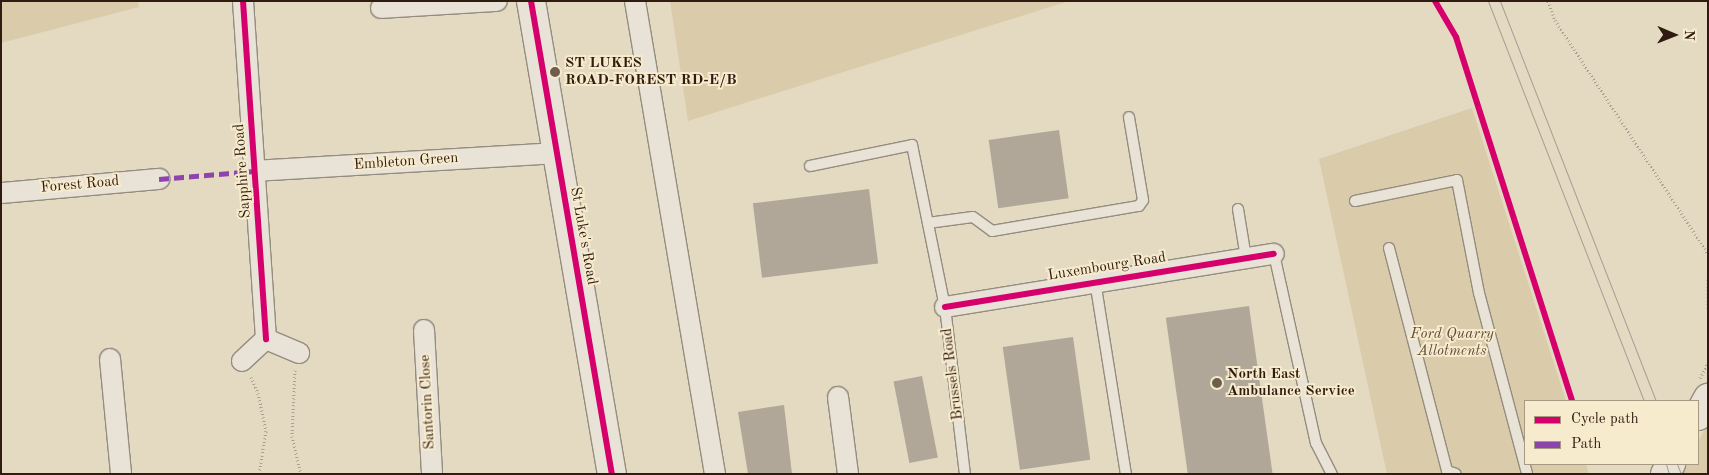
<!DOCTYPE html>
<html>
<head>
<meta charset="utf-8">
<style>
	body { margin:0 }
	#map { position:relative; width:1709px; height:475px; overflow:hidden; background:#e4dac2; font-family:"Old Standard TT",serif }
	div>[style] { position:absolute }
	.green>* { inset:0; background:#dacbab }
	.building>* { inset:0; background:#b0a798; transform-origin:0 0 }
	.path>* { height:3px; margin-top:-1.5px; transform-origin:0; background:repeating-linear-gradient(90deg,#a6a096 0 1px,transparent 0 3.5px) }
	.roads { filter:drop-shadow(1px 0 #948c7e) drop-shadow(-1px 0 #948c7e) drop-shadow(0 1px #948c7e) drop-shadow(0 -1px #948c7e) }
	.lane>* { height:10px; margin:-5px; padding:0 5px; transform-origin:5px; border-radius:5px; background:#e9e3d7 }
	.street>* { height:20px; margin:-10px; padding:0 10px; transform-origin:10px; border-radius:10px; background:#e9e3d7 }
	.secondary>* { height:28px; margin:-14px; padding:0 14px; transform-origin:14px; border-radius:14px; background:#e9e3d7 }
	.tram>* { height:1px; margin:-0.5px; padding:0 0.5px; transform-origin:0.5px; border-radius:0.5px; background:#a6a096 }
	.quiet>* { height:5px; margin-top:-2.5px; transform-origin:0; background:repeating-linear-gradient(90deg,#8e44ad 0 10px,transparent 0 15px) }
	.cycleway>* { height:6px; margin:-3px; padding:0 3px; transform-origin:3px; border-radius:3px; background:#d6006c }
	.dots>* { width:14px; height:14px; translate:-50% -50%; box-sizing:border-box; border:2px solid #f7ebce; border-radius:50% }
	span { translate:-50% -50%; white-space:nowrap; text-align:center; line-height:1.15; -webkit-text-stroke:4px #f7ebce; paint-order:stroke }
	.poi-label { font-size:15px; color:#301b10; font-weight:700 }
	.left { translate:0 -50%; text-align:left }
	.street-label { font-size:15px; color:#301b10 }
	.park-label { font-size:15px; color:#604c39; font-style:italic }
	.frame { position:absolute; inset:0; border:2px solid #301b10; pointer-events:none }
	.legend { position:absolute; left:1524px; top:400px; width:175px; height:65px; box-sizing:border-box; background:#f7ebce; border:1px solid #a79882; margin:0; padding:6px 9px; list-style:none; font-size:15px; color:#301b10 }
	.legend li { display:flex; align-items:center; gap:10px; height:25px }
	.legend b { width:25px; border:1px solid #a79882 }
	.north { position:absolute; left:1649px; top:10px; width:50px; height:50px; -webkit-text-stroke:4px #f7ebce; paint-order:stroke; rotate:91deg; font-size:14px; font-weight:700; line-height:20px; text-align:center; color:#301b10 }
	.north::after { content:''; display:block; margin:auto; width:18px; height:22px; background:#301b10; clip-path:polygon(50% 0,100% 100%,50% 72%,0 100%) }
</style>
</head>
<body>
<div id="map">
	<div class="green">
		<i style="clip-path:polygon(1px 1px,138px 1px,139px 7px,1px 43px)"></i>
		<i style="clip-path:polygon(670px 1px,1069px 1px,688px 121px)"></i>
		<i style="clip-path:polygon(1472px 108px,1566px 401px,1525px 401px,1525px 464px,1586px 464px,1589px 474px,1387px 474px,1319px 159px)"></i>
		<i style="clip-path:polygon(1708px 423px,1708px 474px,1680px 474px,1686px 464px,1698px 464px,1698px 442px)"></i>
	</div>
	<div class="building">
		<i style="left:1059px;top:130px;width:69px;height:71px;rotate:82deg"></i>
		<i style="left:869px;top:189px;width:75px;height:117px;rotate:83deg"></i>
		<i style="left:1249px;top:306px;width:170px;height:84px;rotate:82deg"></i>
		<i style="left:1073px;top:337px;width:124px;height:71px;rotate:82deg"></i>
		<i style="left:922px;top:376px;width:83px;height:29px;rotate:79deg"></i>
		<i style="clip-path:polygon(784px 405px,792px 474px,748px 474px,738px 412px)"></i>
	</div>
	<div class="path">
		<i style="left:1548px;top:1px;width:20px;rotate:70deg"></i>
		<i style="left:1555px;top:20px;width:280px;rotate:56.8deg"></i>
		<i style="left:1708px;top:276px;width:33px;rotate:90deg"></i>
		<i style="left:295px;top:370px;width:66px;rotate:92.6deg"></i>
		<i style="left:292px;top:436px;width:39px;rotate:77deg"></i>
		<i style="left:251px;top:377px;width:17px;rotate:66deg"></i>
		<i style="left:258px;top:393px;width:39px;rotate:78deg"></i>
		<i style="left:266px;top:431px;width:44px;rotate:99.2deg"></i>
		<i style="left:1700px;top:378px;width:17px;rotate:-62deg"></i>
	</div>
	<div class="roads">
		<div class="lane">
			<i style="left:810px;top:166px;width:104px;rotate:-11.6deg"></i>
			<i style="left:912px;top:145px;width:165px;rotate:78.5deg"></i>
			<i style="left:945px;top:307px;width:168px;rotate:83.2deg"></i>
			<i style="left:1355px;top:201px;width:104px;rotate:-11.6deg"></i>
			<i style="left:1457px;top:180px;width:115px;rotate:79deg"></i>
			<i style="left:1479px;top:293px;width:187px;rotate:75.1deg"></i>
			<i style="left:1238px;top:209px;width:50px;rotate:80.7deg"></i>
			<i style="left:928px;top:223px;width:45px;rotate:-7.6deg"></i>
			<i style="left:973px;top:217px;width:24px;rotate:36deg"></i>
			<i style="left:992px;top:231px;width:149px;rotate:-9.7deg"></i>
			<i style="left:1139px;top:206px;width:7px;rotate:-56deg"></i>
			<i style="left:1143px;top:200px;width:84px;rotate:-99.6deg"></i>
			<i style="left:1389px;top:248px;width:230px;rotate:75.4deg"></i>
			<i style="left:1447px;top:471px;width:9px;rotate:18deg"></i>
			<i style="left:1274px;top:254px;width:194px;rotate:77.5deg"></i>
			<i style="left:1316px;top:443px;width:35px;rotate:63deg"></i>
			<i style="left:1095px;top:281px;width:195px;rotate:80.9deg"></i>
		</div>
		<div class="street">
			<i style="left:243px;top:1px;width:339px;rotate:86.1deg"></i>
			<i style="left:635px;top:1px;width:480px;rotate:80.4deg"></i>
			<i style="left:381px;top:8px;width:116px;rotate:-3.5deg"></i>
			<i style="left:255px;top:171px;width:302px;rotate:-3.4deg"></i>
			<i style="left:1px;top:193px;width:159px;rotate:-5.1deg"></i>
			<i style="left:945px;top:307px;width:333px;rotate:-9.2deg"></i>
			<i style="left:424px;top:330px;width:144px;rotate:86.8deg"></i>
			<i style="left:110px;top:359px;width:116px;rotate:84.5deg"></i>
			<i style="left:242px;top:361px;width:33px;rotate:-43deg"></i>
			<i style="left:266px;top:339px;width:36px;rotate:23deg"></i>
			<i style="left:838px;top:397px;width:78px;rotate:82.6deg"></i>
		</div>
		<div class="secondary">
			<i style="left:531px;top:1px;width:480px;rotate:80.3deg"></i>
			<i style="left:1698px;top:416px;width:21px;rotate:-61deg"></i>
			<i style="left:1665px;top:474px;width:12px;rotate:-59deg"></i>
		</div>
	</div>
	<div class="tram">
		<i style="left:1488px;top:1px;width:429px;rotate:68.7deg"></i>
		<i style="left:1500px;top:1px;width:429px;rotate:68.7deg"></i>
		<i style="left:1666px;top:464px;width:10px;rotate:73deg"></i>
		<i style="left:1677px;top:464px;width:11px;rotate:68deg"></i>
	</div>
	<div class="quiet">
		<i style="left:159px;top:179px;width:96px;rotate:-4.8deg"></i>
	</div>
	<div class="cycleway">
		<i style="left:243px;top:1px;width:339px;rotate:86.1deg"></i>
		<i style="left:531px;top:1px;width:480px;rotate:80.3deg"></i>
		<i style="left:1435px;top:1px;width:42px;rotate:59.7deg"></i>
		<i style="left:1456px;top:37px;width:382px;rotate:72.3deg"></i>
		<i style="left:945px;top:307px;width:333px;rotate:-9.2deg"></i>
	</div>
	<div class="dots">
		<i style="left:555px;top:72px;background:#6f5e4e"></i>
		<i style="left:1217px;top:383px;background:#6f5e4e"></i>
	</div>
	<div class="poi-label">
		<span class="left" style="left:565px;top:72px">ST LUKES<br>ROAD-FOREST RD-E/B</span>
		<span class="left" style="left:1227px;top:383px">North East<br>Ambulance Service</span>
	</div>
	<div class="street-label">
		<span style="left:406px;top:162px;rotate:-4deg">Embleton Green</span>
		<span style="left:243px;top:171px;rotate:-94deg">Sapphire Road</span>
		<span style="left:80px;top:185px;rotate:-5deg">Forest Road</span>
		<span style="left:583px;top:236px;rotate:80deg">St Luke's Road</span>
		<span style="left:1107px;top:267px;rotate:-9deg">Luxembourg Road</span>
		<span style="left:953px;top:374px;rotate:-97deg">Brussels Road</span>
		<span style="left:428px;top:402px;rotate:-93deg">Santorin Close</span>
	</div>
	<div class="park-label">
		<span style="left:1452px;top:343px">Ford Quarry<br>Allotments</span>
	</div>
	<div class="frame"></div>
	<ul class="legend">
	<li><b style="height:6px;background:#d6006c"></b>Cycle path</li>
	<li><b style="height:6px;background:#8e44ad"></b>Path</li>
	</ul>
	<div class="north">N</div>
</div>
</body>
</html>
